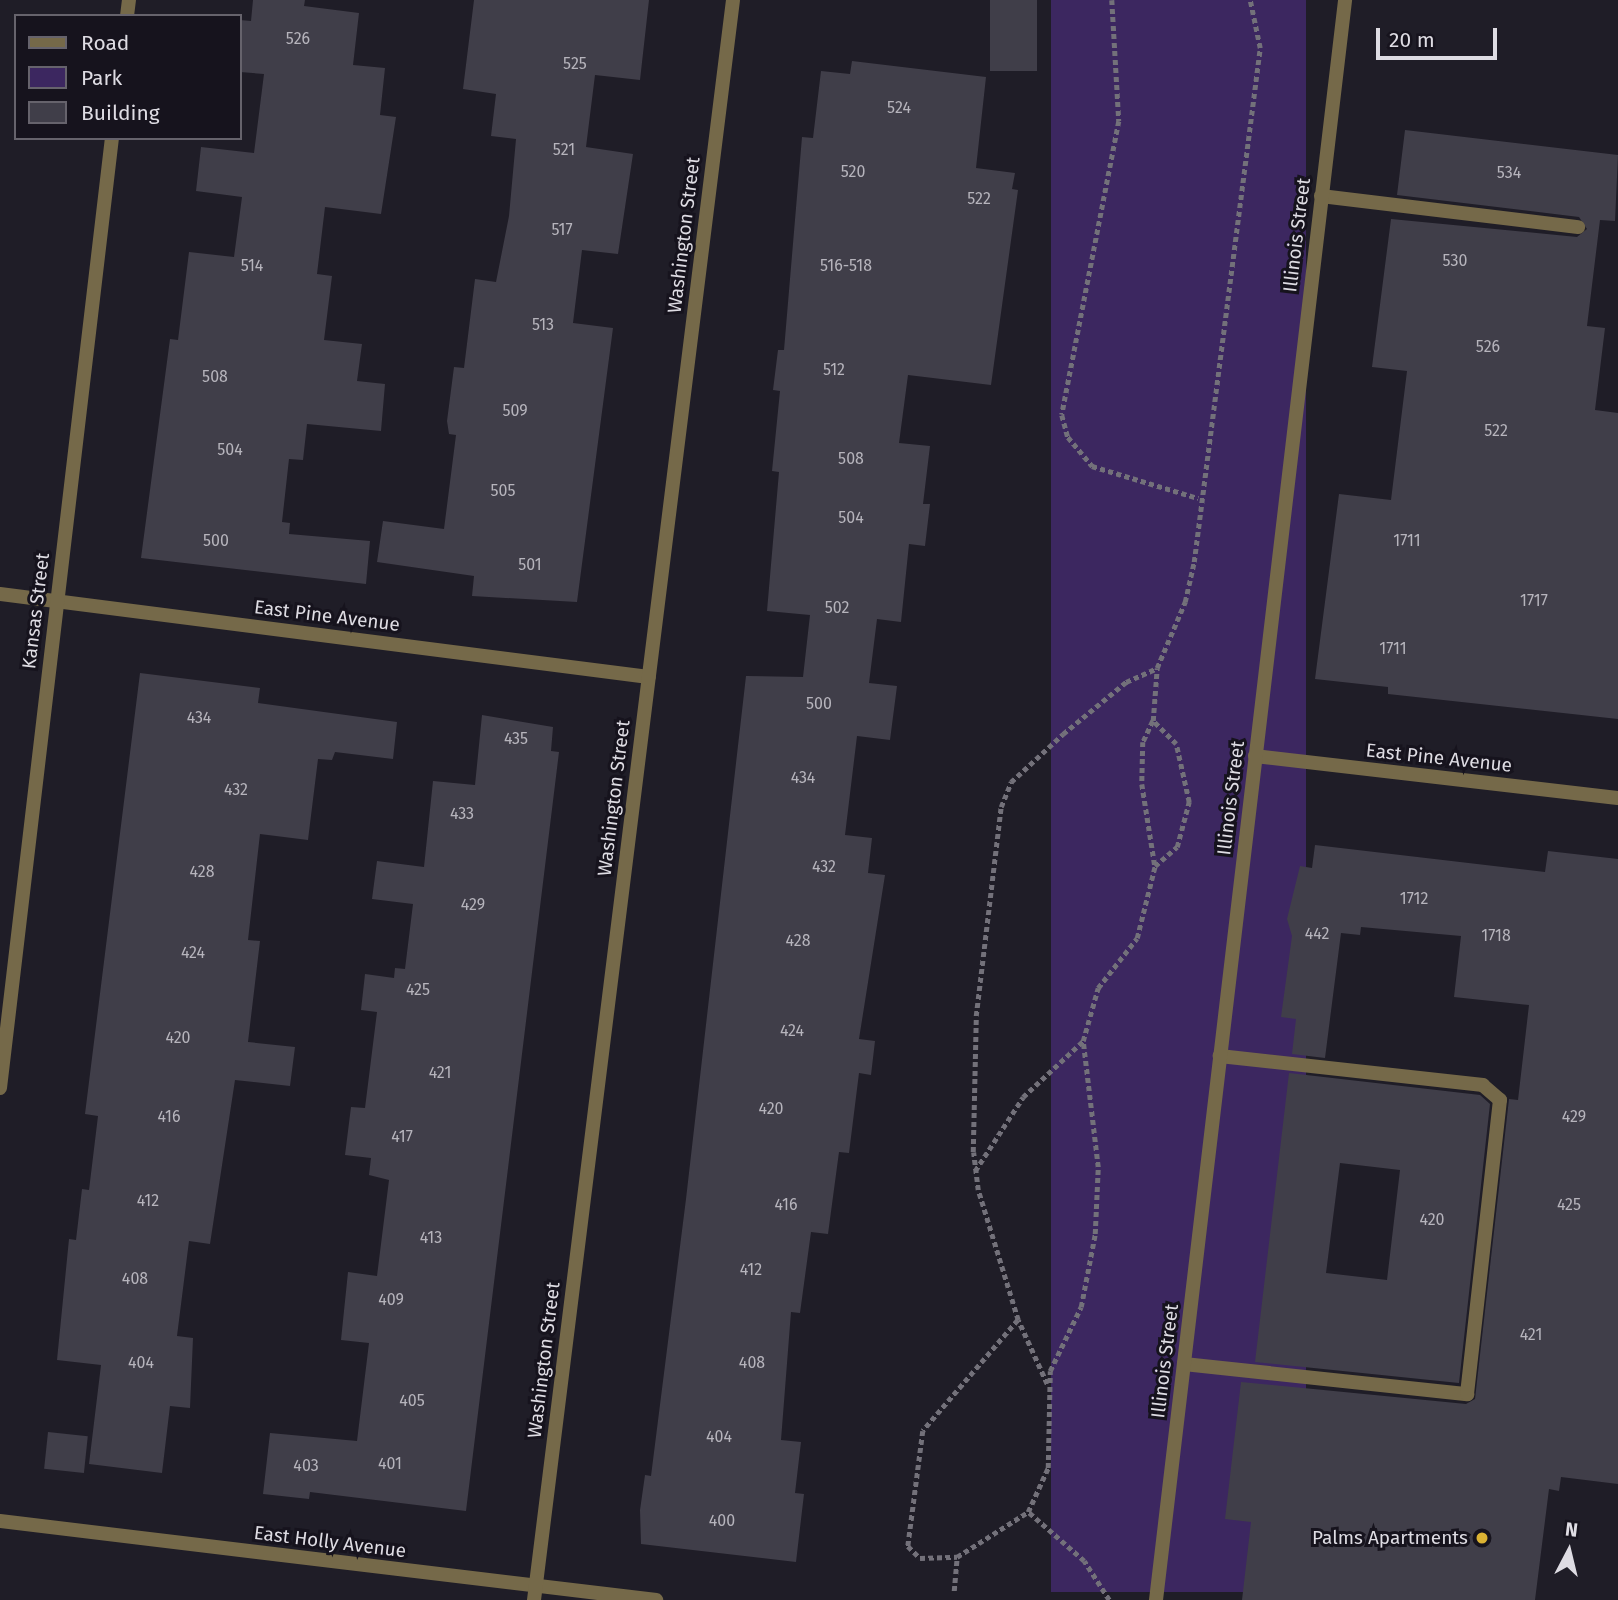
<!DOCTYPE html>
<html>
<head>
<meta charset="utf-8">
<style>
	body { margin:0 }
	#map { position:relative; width:1618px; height:1600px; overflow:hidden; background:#1f1d27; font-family:"Fira Sans",sans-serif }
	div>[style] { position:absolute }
	.green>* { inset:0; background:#3c2760; transform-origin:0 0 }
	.building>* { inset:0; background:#403e49; transform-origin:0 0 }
	.path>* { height:4.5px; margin-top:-2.25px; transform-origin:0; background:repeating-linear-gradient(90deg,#73717a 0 5px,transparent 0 8.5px) }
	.lane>* { height:14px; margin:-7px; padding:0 7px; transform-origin:7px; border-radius:7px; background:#756949 }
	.street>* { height:14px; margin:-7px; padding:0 7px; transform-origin:7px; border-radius:7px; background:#756949 }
	.dots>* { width:19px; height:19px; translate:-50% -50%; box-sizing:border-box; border:4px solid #16131d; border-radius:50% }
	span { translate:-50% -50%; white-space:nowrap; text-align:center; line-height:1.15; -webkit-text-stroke:6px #16131d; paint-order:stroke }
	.number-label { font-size:16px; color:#b6b4bc }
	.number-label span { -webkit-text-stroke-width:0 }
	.street-label { font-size:19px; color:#dedce3 }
	.poi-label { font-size:19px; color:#dedce3 }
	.right { translate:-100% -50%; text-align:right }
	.legend { position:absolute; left:14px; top:14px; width:228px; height:126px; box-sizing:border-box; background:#16131d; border:2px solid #66636c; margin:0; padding:9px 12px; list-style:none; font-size:21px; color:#dedce3 }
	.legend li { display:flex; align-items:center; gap:14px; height:35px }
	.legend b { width:35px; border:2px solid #66636c }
	.north { position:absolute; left:1534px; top:1516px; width:70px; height:70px; -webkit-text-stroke:5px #16131d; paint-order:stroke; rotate:7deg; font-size:19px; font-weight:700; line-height:28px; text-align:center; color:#dedce3 }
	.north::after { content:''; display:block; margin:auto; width:24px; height:32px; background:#dedce3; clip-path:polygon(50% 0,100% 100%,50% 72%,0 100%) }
	.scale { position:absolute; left:1376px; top:28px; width:121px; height:32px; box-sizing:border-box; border:4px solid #dedce3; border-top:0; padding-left:9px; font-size:21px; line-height:24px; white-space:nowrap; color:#dedce3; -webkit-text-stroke:5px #16131d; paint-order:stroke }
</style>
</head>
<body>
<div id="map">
	<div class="green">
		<i style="left:1051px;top:0;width:255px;height:1592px"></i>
	</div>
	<div class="building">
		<i style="clip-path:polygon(253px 0,305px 0,304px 6px,359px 13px,353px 65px,385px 68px,380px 115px,396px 117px,381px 214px,325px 207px,317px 274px,332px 276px,324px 340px,362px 344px,357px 381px,385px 384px,381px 431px,307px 424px,303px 460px,289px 459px,282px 522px,290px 523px,289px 534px,370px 541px,366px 584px,141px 558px,170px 339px,178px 340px,189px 252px,234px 257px,242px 197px,196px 191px,201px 147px,254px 153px,264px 74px,240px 72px,240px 20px,251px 21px)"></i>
		<i style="clip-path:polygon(474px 0,649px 0,640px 80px,595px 75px,586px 147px,633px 154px,618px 254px,582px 250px,573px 323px,613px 328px,577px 602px,472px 596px,474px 576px,377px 562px,383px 521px,444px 529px,456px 435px,449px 434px,447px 421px,454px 367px,464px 368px,475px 279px,496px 282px,509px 216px,516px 139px,491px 136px,496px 94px,463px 89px)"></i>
		<i style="left:990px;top:0;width:47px;height:71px"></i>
		<i style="clip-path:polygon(852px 61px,986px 77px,976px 168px,1015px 173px,1012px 189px,1018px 190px,991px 385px,908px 375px,899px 443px,930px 446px,923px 504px,930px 504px,925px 546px,909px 544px,901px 622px,877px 619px,869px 683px,897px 686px,890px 740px,857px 736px,845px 835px,872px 838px,868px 873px,885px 875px,859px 1039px,875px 1041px,871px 1075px,859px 1073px,849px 1153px,839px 1152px,828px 1234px,811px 1232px,800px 1313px,791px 1312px,781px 1440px,801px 1442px,795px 1493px,804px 1494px,796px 1562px,641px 1544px,640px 1510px,645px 1475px,651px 1476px,686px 1199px,746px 676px,803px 677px,810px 615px,767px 611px,779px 472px,772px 471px,780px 391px,773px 390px,778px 350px,784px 350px,802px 137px,813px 138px,821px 71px,850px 74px)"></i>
		<i style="clip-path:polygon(1405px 130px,1618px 155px,1615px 221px,1600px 220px,1587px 326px,1605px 328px,1595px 410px,1618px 413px,1618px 719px,1388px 694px,1388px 687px,1315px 679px,1339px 494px,1391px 500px,1407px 371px,1372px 367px,1391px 219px,1577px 237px,1587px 229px,1579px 217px,1397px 195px)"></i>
		<i style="clip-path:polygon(140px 673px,260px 688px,258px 703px,397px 722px,393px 759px,335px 752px,332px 760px,318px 759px,308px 840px,260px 834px,248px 940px,260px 941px,248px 1042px,295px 1047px,290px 1086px,235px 1080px,210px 1244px,189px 1241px,177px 1336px,193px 1338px,190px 1408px,170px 1406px,162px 1473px,89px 1464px,101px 1365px,57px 1360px,69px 1239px,76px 1240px,82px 1189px,89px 1190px,98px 1116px,85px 1114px)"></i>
		<i style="clip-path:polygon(482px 715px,553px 727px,551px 751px,559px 752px,466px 1511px,310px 1492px,309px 1499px,263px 1494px,270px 1433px,357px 1441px,369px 1343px,341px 1340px,348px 1272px,377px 1276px,389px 1180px,369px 1175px,371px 1158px,345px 1155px,351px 1107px,365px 1108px,377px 1012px,361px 1010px,365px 974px,394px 978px,395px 968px,405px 969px,413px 904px,372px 899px,377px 861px,424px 867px,433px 781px,475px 785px)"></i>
		<i style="clip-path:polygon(1315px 845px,1545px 872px,1548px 851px,1618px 859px,1618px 1484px,1561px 1477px,1559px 1491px,1549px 1489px,1535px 1600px,1242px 1600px,1251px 1522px,1225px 1519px,1241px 1382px,1466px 1404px,1475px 1399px,1509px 1099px,1518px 1100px,1529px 1005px,1454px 997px,1461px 936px,1361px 927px,1360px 935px,1341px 933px,1325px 1058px,1292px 1054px,1296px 1019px,1281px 1017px,1292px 936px,1287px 919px,1300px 866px,1312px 868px)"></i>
		<i style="clip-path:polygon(evenodd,1289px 1073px,1480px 1095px,1490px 1104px,1459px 1383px,1255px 1362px,1289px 1073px,1340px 1163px,1400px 1170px,1387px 1280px,1326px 1273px,1340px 1163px)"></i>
		<i style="left:48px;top:1432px;width:40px;height:37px;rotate:6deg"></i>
	</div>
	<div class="path">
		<i style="left:1112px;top:0;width:121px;rotate:86.7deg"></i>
		<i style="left:1119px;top:121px;width:299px;rotate:101deg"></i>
		<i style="left:1062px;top:415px;width:23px;rotate:75deg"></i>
		<i style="left:1068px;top:437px;width:38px;rotate:50deg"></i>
		<i style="left:1092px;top:466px;width:111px;rotate:16.8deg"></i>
		<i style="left:1153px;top:721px;width:23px;rotate:115deg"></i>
		<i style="left:1143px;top:742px;width:42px;rotate:91.4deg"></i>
		<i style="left:1142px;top:784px;width:83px;rotate:81deg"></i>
		<i style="left:975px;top:1171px;width:88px;rotate:-57deg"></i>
		<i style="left:1023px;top:1097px;width:82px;rotate:-43deg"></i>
		<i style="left:1018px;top:1320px;width:146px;rotate:130.6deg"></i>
		<i style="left:923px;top:1431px;width:116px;rotate:97.4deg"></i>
		<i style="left:908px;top:1546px;width:17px;rotate:45deg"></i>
		<i style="left:920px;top:1558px;width:37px;rotate:-2deg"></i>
		<i style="left:957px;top:1557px;width:84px;rotate:-32.4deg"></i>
		<i style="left:1047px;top:1384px;width:70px;rotate:-114.4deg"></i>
		<i style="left:1018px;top:1320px;width:136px;rotate:-107.1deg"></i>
		<i style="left:978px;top:1190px;width:38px;rotate:-97deg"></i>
		<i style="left:973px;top:1152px;width:136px;rotate:-88.7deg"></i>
		<i style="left:976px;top:1016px;width:210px;rotate:-83.2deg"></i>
		<i style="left:1001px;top:807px;width:27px;rotate:-68deg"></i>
		<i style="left:1011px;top:782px;width:71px;rotate:-42.7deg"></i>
		<i style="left:1063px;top:734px;width:82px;rotate:-39.5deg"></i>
		<i style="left:1126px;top:682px;width:34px;rotate:-24deg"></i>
		<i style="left:954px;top:1591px;width:34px;rotate:-85deg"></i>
		<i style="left:1109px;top:1600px;width:46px;rotate:-122.7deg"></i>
		<i style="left:1084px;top:1561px;width:74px;rotate:-138.8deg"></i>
		<i style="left:1028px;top:1512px;width:48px;rotate:-65.6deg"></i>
		<i style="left:1048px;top:1468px;width:97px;rotate:-88.8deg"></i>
		<i style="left:1050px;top:1371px;width:71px;rotate:-64.2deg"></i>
		<i style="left:1081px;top:1307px;width:74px;rotate:-79.1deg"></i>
		<i style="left:1095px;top:1234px;width:67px;rotate:-87.4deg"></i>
		<i style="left:1098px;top:1167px;width:127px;rotate:-96.8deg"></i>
		<i style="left:1083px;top:1041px;width:55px;rotate:-74.2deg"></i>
		<i style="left:1098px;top:988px;width:63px;rotate:-52deg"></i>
		<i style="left:1137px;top:938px;width:74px;rotate:-76deg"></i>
		<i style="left:1155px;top:866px;width:29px;rotate:-41deg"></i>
		<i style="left:1177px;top:847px;width:47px;rotate:-75.1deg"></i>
		<i style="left:1189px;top:802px;width:59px;rotate:-102.6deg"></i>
		<i style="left:1176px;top:744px;width:33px;rotate:-135deg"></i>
		<i style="left:1153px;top:721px;width:53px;rotate:-85.7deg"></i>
		<i style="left:1157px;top:668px;width:72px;rotate:-67deg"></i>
		<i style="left:1185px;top:602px;width:41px;rotate:-77.3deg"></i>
		<i style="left:1194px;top:562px;width:518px;rotate:-82.68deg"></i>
		<i style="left:1260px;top:48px;width:49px;rotate:-101.8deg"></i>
	</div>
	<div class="lane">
		<i style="left:1321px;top:196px;width:259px;rotate:6.9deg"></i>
		<i style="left:1184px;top:1364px;width:285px;rotate:6.1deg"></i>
		<i style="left:1467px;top:1394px;width:296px;rotate:-83.6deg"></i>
		<i style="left:1500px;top:1100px;width:23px;rotate:-139deg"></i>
		<i style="left:1483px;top:1085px;width:265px;rotate:-173.7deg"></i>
	</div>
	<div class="street">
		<i style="left:127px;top:16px;width:16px;rotate:-83deg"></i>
		<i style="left:0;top:594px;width:654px;rotate:7.29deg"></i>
		<i style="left:1255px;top:756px;width:365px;rotate:6.6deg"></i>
		<i style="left:0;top:1088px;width:957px;rotate:-83.28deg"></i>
		<i style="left:0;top:1521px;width:661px;rotate:6.87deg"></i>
		<i style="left:534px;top:1600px;width:1612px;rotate:-82.91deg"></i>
		<i style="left:1156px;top:1600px;width:1611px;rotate:-83.26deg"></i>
	</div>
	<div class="dots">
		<i style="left:1482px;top:1538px;background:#dbb233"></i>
	</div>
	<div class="number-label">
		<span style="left:298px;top:39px">526</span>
		<span style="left:575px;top:64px">525</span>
		<span style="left:899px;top:108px">524</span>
		<span style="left:564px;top:150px">521</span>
		<span style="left:853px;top:172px">520</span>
		<span style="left:1509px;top:173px">534</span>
		<span style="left:979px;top:199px">522</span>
		<span style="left:562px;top:230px">517</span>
		<span style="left:1455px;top:261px">530</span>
		<span style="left:252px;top:266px">514</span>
		<span style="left:846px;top:266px">516-518</span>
		<span style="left:543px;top:325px">513</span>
		<span style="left:1488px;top:347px">526</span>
		<span style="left:834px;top:370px">512</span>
		<span style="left:215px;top:377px">508</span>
		<span style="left:515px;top:411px">509</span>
		<span style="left:1496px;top:431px">522</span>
		<span style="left:230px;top:450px">504</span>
		<span style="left:851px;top:459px">508</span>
		<span style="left:503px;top:491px">505</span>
		<span style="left:851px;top:518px">504</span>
		<span style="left:216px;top:541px">500</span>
		<span style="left:1407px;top:541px">1711</span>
		<span style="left:530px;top:565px">501</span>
		<span style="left:1534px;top:601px">1717</span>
		<span style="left:837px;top:608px">502</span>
		<span style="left:1393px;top:649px">1711</span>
		<span style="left:819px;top:704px">500</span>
		<span style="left:199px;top:718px">434</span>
		<span style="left:516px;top:739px">435</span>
		<span style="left:803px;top:778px">434</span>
		<span style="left:236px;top:790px">432</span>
		<span style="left:462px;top:814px">433</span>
		<span style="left:824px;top:867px">432</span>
		<span style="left:202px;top:872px">428</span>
		<span style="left:1414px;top:899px">1712</span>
		<span style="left:473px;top:905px">429</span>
		<span style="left:1317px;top:934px">442</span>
		<span style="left:1496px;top:936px">1718</span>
		<span style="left:798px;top:941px">428</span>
		<span style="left:193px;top:953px">424</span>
		<span style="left:418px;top:990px">425</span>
		<span style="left:792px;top:1031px">424</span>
		<span style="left:178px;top:1038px">420</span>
		<span style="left:440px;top:1073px">421</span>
		<span style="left:771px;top:1109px">420</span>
		<span style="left:169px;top:1117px">416</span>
		<span style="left:1574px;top:1117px">429</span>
		<span style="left:402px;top:1137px">417</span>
		<span style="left:148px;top:1201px">412</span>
		<span style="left:786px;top:1205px">416</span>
		<span style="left:1569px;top:1205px">425</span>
		<span style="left:1432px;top:1220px">420</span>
		<span style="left:431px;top:1238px">413</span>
		<span style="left:751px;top:1270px">412</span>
		<span style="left:135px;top:1279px">408</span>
		<span style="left:391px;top:1300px">409</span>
		<span style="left:1531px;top:1335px">421</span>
		<span style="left:141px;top:1363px">404</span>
		<span style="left:752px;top:1363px">408</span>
		<span style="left:412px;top:1401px">405</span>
		<span style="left:719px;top:1437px">404</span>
		<span style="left:390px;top:1464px">401</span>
		<span style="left:306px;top:1466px">403</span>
		<span style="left:722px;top:1521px">400</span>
	</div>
	<div class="street-label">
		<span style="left:684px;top:235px;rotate:-83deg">Washington Street</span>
		<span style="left:1297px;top:235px;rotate:-83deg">Illinois Street</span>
		<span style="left:36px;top:611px;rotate:-83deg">Kansas Street</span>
		<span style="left:327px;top:616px;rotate:7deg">East Pine Avenue</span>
		<span style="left:1439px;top:758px;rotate:6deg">East Pine Avenue</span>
		<span style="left:614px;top:798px;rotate:-83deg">Washington Street</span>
		<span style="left:1231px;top:798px;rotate:-83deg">Illinois Street</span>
		<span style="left:544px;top:1360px;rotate:-83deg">Washington Street</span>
		<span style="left:1165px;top:1361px;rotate:-83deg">Illinois Street</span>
		<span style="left:330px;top:1542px;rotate:7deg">East Holly Avenue</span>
	</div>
	<div class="poi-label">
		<span class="right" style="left:1468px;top:1538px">Palms Apartments</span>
	</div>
	<ul class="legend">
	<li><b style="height:9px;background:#756949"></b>Road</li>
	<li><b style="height:19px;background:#3c2760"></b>Park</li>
	<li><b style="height:19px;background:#403e49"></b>Building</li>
	</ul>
	<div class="north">N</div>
	<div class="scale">20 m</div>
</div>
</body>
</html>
